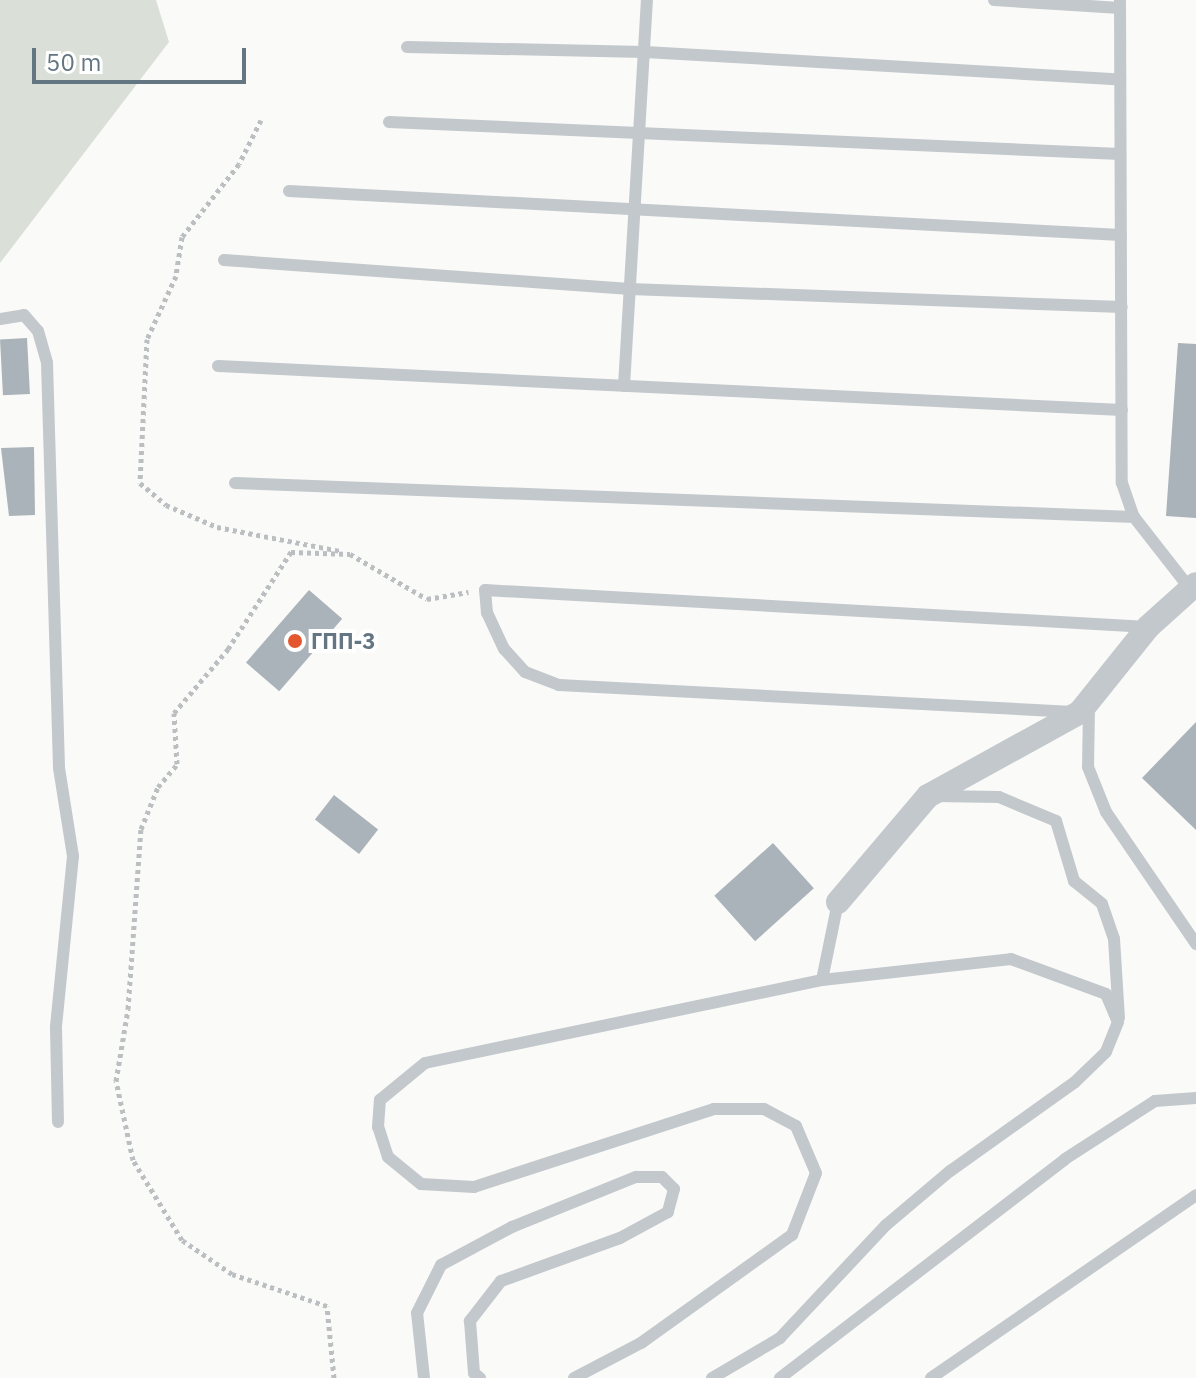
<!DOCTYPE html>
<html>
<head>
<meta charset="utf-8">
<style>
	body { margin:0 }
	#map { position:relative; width:1196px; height:1378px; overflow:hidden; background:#fafaf8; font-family:"IBM Plex Sans",sans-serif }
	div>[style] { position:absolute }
	.green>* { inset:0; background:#dadfd7 }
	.building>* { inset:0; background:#aab3b9; transform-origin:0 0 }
	.path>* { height:5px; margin-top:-2.5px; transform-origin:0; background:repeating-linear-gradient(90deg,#bbbfc2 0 4px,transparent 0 8px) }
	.lane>* { height:12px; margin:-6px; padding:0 6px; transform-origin:6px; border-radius:6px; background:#c3c8cc }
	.street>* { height:24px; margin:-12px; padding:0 12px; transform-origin:12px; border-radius:12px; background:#c3c8cc }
	.dots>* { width:22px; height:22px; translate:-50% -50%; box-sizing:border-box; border:4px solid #fff; border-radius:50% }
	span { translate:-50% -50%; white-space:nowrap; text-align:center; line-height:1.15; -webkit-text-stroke:8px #fff; paint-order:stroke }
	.poi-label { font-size:22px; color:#657683; font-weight:700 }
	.left { translate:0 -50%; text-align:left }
	.scale { position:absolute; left:32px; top:48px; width:214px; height:36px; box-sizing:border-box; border:4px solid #657683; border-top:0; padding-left:10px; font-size:24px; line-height:28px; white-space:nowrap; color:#657683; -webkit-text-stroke:6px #fff; paint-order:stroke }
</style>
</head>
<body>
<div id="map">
	<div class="green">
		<i style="clip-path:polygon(0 0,156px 0,169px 42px,0 263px)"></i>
	</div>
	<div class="building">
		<i style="left:27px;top:338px;width:56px;height:27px;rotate:87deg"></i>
		<i style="clip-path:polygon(1178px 343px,1196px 344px,1196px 518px,1166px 516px)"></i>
		<i style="clip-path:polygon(34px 447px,35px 515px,9px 516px,1px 448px)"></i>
		<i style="left:309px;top:590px;width:44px;height:96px;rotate:41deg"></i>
		<i style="clip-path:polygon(1196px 722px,1196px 830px,1142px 778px)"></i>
		<i style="left:334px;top:795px;width:56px;height:31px;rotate:38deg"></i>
		<i style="left:773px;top:843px;width:61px;height:79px;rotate:48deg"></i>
	</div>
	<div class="path">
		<i style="left:261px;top:120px;width:49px;rotate:116.6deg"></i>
		<i style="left:239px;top:164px;width:93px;rotate:128deg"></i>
		<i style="left:182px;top:237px;width:39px;rotate:99deg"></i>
		<i style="left:176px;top:276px;width:69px;rotate:114.7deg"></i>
		<i style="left:147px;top:339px;width:144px;rotate:92.8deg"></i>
		<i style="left:140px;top:483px;width:34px;rotate:40deg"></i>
		<i style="left:166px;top:505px;width:56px;rotate:23.3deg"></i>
		<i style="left:217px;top:527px;width:125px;rotate:11deg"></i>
		<i style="left:334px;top:1378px;width:72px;rotate:-95.6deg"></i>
		<i style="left:327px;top:1306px;width:100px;rotate:-161.4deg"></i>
		<i style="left:232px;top:1274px;width:60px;rotate:-145.8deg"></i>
		<i style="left:182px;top:1240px;width:94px;rotate:-121.5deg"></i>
		<i style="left:133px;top:1160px;width:81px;rotate:-102.1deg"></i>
		<i style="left:116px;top:1081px;width:73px;rotate:-80.5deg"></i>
		<i style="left:128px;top:1009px;width:180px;rotate:-85.9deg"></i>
		<i style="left:141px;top:829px;width:45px;rotate:-68deg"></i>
		<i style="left:158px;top:787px;width:30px;rotate:-50deg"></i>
		<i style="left:177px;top:764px;width:51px;rotate:-93.4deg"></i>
		<i style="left:174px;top:713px;width:84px;rotate:-49.8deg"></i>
		<i style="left:228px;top:649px;width:116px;rotate:-57deg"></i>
		<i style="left:291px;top:552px;width:59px;rotate:1.9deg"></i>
		<i style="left:350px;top:554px;width:89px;rotate:30.3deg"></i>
		<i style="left:427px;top:599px;width:42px;rotate:-9.7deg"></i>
	</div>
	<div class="lane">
		<i style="left:994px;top:0;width:126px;rotate:3.6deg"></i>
		<i style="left:1120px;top:0;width:483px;rotate:89.8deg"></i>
		<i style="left:1122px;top:483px;width:36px;rotate:71deg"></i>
		<i style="left:1134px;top:517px;width:93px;rotate:52deg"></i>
		<i style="left:407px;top:47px;width:238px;rotate:1.2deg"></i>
		<i style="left:645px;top:52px;width:476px;rotate:3.3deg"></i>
		<i style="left:389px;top:122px;width:732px;rotate:2.51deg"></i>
		<i style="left:289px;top:191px;width:833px;rotate:3.03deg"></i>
		<i style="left:224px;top:260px;width:407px;rotate:4.1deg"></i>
		<i style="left:630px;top:289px;width:492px;rotate:2.1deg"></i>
		<i style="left:0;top:319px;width:24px;rotate:-9deg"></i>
		<i style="left:24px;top:315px;width:21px;rotate:49deg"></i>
		<i style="left:38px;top:331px;width:33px;rotate:74deg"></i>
		<i style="left:47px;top:363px;width:405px;rotate:88.3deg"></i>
		<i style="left:59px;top:768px;width:89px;rotate:81deg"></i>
		<i style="left:73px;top:856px;width:172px;rotate:95.7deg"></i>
		<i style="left:56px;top:1027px;width:95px;rotate:88.8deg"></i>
		<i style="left:218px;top:366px;width:905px;rotate:2.79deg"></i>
		<i style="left:624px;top:386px;width:387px;rotate:-86.6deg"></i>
		<i style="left:235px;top:483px;width:900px;rotate:2.17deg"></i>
		<i style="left:1089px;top:706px;width:61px;rotate:90.9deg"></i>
		<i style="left:1088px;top:767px;width:48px;rotate:68.2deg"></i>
		<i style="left:1106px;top:812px;width:160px;rotate:55.7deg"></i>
		<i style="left:1073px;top:712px;width:515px;rotate:-176.99deg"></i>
		<i style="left:559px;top:685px;width:36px;rotate:-159deg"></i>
		<i style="left:525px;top:672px;width:31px;rotate:-132deg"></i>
		<i style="left:504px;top:649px;width:40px;rotate:-115deg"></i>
		<i style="left:487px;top:613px;width:23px;rotate:-95deg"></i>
		<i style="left:485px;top:590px;width:664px;rotate:3.19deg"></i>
		<i style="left:935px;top:796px;width:64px;rotate:0.9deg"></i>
		<i style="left:999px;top:797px;width:62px;rotate:22.8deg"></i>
		<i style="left:1056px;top:821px;width:63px;rotate:73.3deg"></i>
		<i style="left:1074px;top:881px;width:36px;rotate:39deg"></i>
		<i style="left:1102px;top:904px;width:37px;rotate:71deg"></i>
		<i style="left:1114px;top:939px;width:79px;rotate:86.4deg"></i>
		<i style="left:822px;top:980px;width:80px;rotate:-78.4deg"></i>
		<i style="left:424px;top:1378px;width:65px;rotate:-96.1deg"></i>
		<i style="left:417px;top:1313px;width:54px;rotate:-63.4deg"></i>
		<i style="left:441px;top:1265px;width:81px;rotate:-28.2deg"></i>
		<i style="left:512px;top:1227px;width:134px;rotate:-22deg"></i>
		<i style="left:636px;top:1177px;width:26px"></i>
		<i style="left:662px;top:1177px;width:17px;rotate:45deg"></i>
		<i style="left:674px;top:1189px;width:24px;rotate:105deg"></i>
		<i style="left:668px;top:1212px;width:55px;rotate:151.6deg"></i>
		<i style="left:620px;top:1238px;width:127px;rotate:160.1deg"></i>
		<i style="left:501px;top:1281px;width:51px;rotate:127.8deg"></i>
		<i style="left:470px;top:1321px;width:52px;rotate:85.6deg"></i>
		<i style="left:474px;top:1373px;width:8px;rotate:40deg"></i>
		<i style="left:574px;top:1378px;width:76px;rotate:-27.6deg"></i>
		<i style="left:641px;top:1343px;width:186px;rotate:-35.6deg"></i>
		<i style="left:792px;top:1235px;width:66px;rotate:-68.8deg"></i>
		<i style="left:816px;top:1173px;width:51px;rotate:-113.1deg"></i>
		<i style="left:796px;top:1126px;width:36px;rotate:-152deg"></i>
		<i style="left:764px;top:1109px;width:50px;rotate:180deg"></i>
		<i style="left:714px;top:1109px;width:252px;rotate:162deg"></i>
		<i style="left:474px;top:1187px;width:53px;rotate:-176.8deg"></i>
		<i style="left:421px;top:1184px;width:43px;rotate:-140.7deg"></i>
		<i style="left:388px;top:1157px;width:32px;rotate:-108deg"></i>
		<i style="left:378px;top:1127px;width:27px;rotate:-86deg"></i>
		<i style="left:380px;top:1100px;width:58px;rotate:-39.4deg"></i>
		<i style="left:425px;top:1063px;width:406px;rotate:-11.8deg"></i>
		<i style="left:822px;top:980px;width:190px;rotate:-6.3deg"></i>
		<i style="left:1011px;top:959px;width:101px;rotate:20.2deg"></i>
		<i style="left:1106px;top:994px;width:30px;rotate:67deg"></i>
		<i style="left:1118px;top:1022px;width:32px;rotate:112deg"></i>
		<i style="left:1106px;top:1052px;width:43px;rotate:135.9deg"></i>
		<i style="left:1075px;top:1082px;width:153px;rotate:144.5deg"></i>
		<i style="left:950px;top:1171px;width:84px;rotate:139.8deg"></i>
		<i style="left:886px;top:1225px;width:155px;rotate:133.2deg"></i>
		<i style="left:780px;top:1338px;width:79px;rotate:149.5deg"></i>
		<i style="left:780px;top:1378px;width:359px;rotate:-37.5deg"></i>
		<i style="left:1065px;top:1159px;width:107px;rotate:-32.8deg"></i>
		<i style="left:1155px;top:1101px;width:41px;rotate:-4.2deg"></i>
		<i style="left:931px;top:1378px;width:322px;rotate:-34.6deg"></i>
	</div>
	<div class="street">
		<i style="left:838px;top:902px;width:139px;rotate:-49.7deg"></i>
		<i style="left:928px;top:796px;width:174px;rotate:-28.9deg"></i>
		<i style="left:1080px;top:712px;width:109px;rotate:-51.3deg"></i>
		<i style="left:1148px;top:627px;width:64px;rotate:-41.9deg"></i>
	</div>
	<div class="dots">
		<i style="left:295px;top:641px;background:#e4572e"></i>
	</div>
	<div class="poi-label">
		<span class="left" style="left:311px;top:641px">ГПП-3</span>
	</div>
	<div class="scale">50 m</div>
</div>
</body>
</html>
